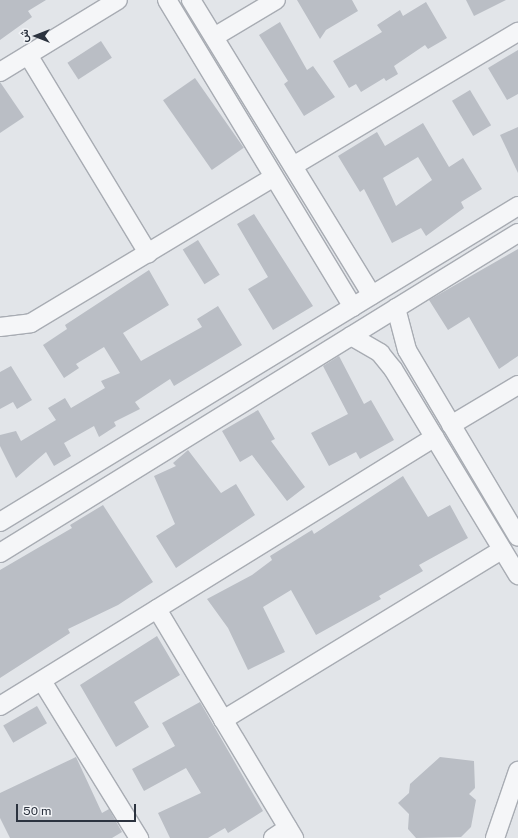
<!DOCTYPE html>
<html>
<head>
<meta charset="utf-8">
<style>
	body { margin:0 }
	#map { position:relative; width:518px; height:838px; overflow:hidden; background:#e2e5e9; font-family:"Public Sans",Vazirmatn,sans-serif }
	div>[style] { position:absolute }
	.building>* { inset:0; background:#babec5; transform-origin:0 0 }
	.roads { filter:drop-shadow(1px 0 #a8acb3) drop-shadow(-1px 0 #a8acb3) drop-shadow(0 1px #a8acb3) drop-shadow(0 -1px #a8acb3) }
	.street>* { height:18px; margin:-9px; padding:0 9px; transform-origin:9px; border-radius:9px; background:#f5f6f8 }
	span { translate:-50% -50%; white-space:nowrap; text-align:center; line-height:1.15; -webkit-text-stroke:4px #f2f4f7; paint-order:stroke }
	.north { position:absolute; left:16px; top:16px; width:40px; height:40px; -webkit-text-stroke:3px #f2f4f7; paint-order:stroke; rotate:270deg; font-size:11px; font-weight:700; line-height:16px; text-align:center; color:#2c333f }
	.north::after { content:''; display:block; margin:auto; width:14px; height:18px; background:#2c333f; clip-path:polygon(50% 0,100% 100%,50% 72%,0 100%) }
	.scale { position:absolute; left:16px; top:804px; width:120px; height:18px; box-sizing:border-box; border:2px solid #2c333f; border-top:0; padding-left:5px; font-size:12px; line-height:14px; white-space:nowrap; color:#2c333f; -webkit-text-stroke:3px #f2f4f7; paint-order:stroke }
</style>
</head>
<body>
<div id="map">
	<div class="building">
		<i style="clip-path:polygon(0 0,46px 0,28px 11px,32px 17px,0 40px)"></i>
		<i style="clip-path:polygon(297px 0,352px 0,358px 11px,326px 30px,320px 39px)"></i>
		<i style="clip-path:polygon(466px 0,506px 0,474px 16px)"></i>
		<i style="clip-path:polygon(426px 2px,447px 38px,428px 49px,425px 45px,394px 66px,398px 74px,386px 81px,384px 78px,361px 92px,356px 84px,349px 88px,333px 61px,382px 32px,377px 25px,400px 10px,403px 16px)"></i>
		<i style="clip-path:polygon(280px 22px,307px 70px,313px 66px,335px 97px,304px 116px,284px 84px,288px 81px,259px 35px)"></i>
		<i style="left:101px;top:41px;width:20px;height:40px;rotate:57deg"></i>
		<i style="clip-path:polygon(518px 50px,518px 94px,507px 100px,488px 68px)"></i>
		<i style="left:195px;top:78px;width:85px;height:39px;rotate:55deg"></i>
		<i style="clip-path:polygon(0 82px,24px 117px,0 133px)"></i>
		<i style="left:470px;top:90px;width:41px;height:21px;rotate:59deg"></i>
		<i style="clip-path:polygon(evenodd,423px 123px,449px 167px,463px 158px,482px 189px,461px 202px,464px 208px,426px 236px,421px 228px,392px 243px,364px 189px,360px 192px,338px 156px,377px 132px,385px 146px,423px 123px,418px 157px,432px 180px,396px 206px,383px 178px,418px 157px)"></i>
		<i style="clip-path:polygon(518px 127px,518px 173px,500px 135px)"></i>
		<i style="clip-path:polygon(254px 214px,313px 306px,273px 330px,248px 289px,268px 277px,237px 224px)"></i>
		<i style="left:198px;top:240px;width:41px;height:18px;rotate:58deg"></i>
		<i style="clip-path:polygon(518px 249px,518px 356px,499px 369px,469px 317px,448px 330px,429px 300px)"></i>
		<i style="clip-path:polygon(149px 270px,169px 305px,123px 333px,141px 361px,202px 327px,197px 319px,218px 306px,242px 345px,174px 386px,170px 379px,135px 402px,140px 409px,114px 422px,116px 426px,99px 437px,94px 426px,64px 443px,71px 456px,54px 466px,46px 452px,16px 478px,0 446px,0 435px,16px 431px,21px 441px,56px 420px,48px 408px,65px 398px,71px 408px,105px 388px,101px 381px,120px 373px,104px 347px,76px 364px,79px 368px,64px 378px,43px 345px,67px 329px,65px 325px)"></i>
		<i style="clip-path:polygon(339px 356px,364px 404px,371px 400px,394px 440px,360px 459px,356px 452px,329px 466px,311px 433px,348px 414px,323px 366px)"></i>
		<i style="clip-path:polygon(11px 366px,32px 400px,17px 409px,13px 402px,0 409px,0 372px)"></i>
		<i style="clip-path:polygon(258px 410px,275px 439px,271px 441px,305px 487px,287px 501px,252px 455px,240px 462px,222px 431px)"></i>
		<i style="clip-path:polygon(188px 450px,221px 493px,236px 484px,255px 515px,176px 568px,156px 536px,175px 524px,154px 476px,176px 466px,173px 463px)"></i>
		<i style="clip-path:polygon(403px 476px,428px 517px,450px 505px,468px 538px,419px 565px,423px 571px,379px 596px,381px 599px,316px 635px,291px 590px,263px 607px,285px 652px,248px 670px,228px 628px,207px 599px,252px 575px,272px 560px,270px 556px,312px 530px,314px 534px)"></i>
		<i style="clip-path:polygon(103px 505px,153px 582px,118px 605px,68px 629px,70px 633px,0 678px,0 570px,72px 528px,70px 525px)"></i>
		<i style="clip-path:polygon(157px 636px,180px 675px,134px 702px,149px 727px,116px 747px,80px 685px)"></i>
		<i style="clip-path:polygon(200px 702px,263px 811px,228px 833px,225px 828px,208px 838px,170px 838px,158px 813px,201px 793px,186px 768px,144px 791px,132px 769px,175px 746px,162px 723px)"></i>
		<i style="left:37px;top:706px;width:20px;height:39px;rotate:60deg"></i>
		<i style="clip-path:polygon(76px 757px,102px 813px,109px 809px,122px 832px,112px 838px,10px 838px,0 818px,0 793px)"></i>
		<i style="clip-path:polygon(440px 757px,474px 761px,475px 788px,469px 794px,476px 800px,471px 827px,461px 837px,416px 838px,408px 829px,409px 814px,398px 803px,409px 793px,410px 784px)"></i>
	</div>
	<div class="roads">
		<div class="street">
			<i style="left:167px;top:0;width:359px;rotate:58.8deg"></i>
			<i style="left:191px;top:0;width:346px;rotate:58.5deg"></i>
			<i style="left:214px;top:37px;width:72px;rotate:-30.8deg"></i>
			<i style="left:28px;top:55px;width:232px;rotate:58.8deg"></i>
			<i style="left:0;top:72px;width:138px;rotate:-31.4deg"></i>
			<i style="left:293px;top:166px;width:262px;rotate:-30.8deg"></i>
			<i style="left:396px;top:308px;width:43px;rotate:75.3deg"></i>
			<i style="left:407px;top:350px;width:217px;rotate:59.3deg"></i>
			<i style="left:0;top:327px;width:31px;rotate:-7deg"></i>
			<i style="left:31px;top:323px;width:283px;rotate:-31deg"></i>
			<i style="left:351px;top:336px;width:34px;rotate:30deg"></i>
			<i style="left:380px;top:353px;width:21px;rotate:51deg"></i>
			<i style="left:393px;top:369px;width:241px;rotate:58.8deg"></i>
			<i style="left:451px;top:425px;width:78px;rotate:-30.8deg"></i>
			<i style="left:0;top:522px;width:607px;rotate:-31.38deg"></i>
			<i style="left:0;top:553px;width:609px;rotate:-31.71deg"></i>
			<i style="left:157px;top:609px;width:267px;rotate:59.1deg"></i>
			<i style="left:42px;top:681px;width:185px;rotate:58.3deg"></i>
			<i style="left:0;top:706px;width:511px;rotate:-31.73deg"></i>
			<i style="left:223px;top:720px;width:327px;rotate:-31.4deg"></i>
			<i style="left:273px;top:838px;width:18px;rotate:-34deg"></i>
			<i style="left:495px;top:838px;width:71px;rotate:-71.1deg"></i>
		</div>
	</div>
	<div class="north">ش</div>
	<div class="scale">50 m</div>
</div>
</body>
</html>
